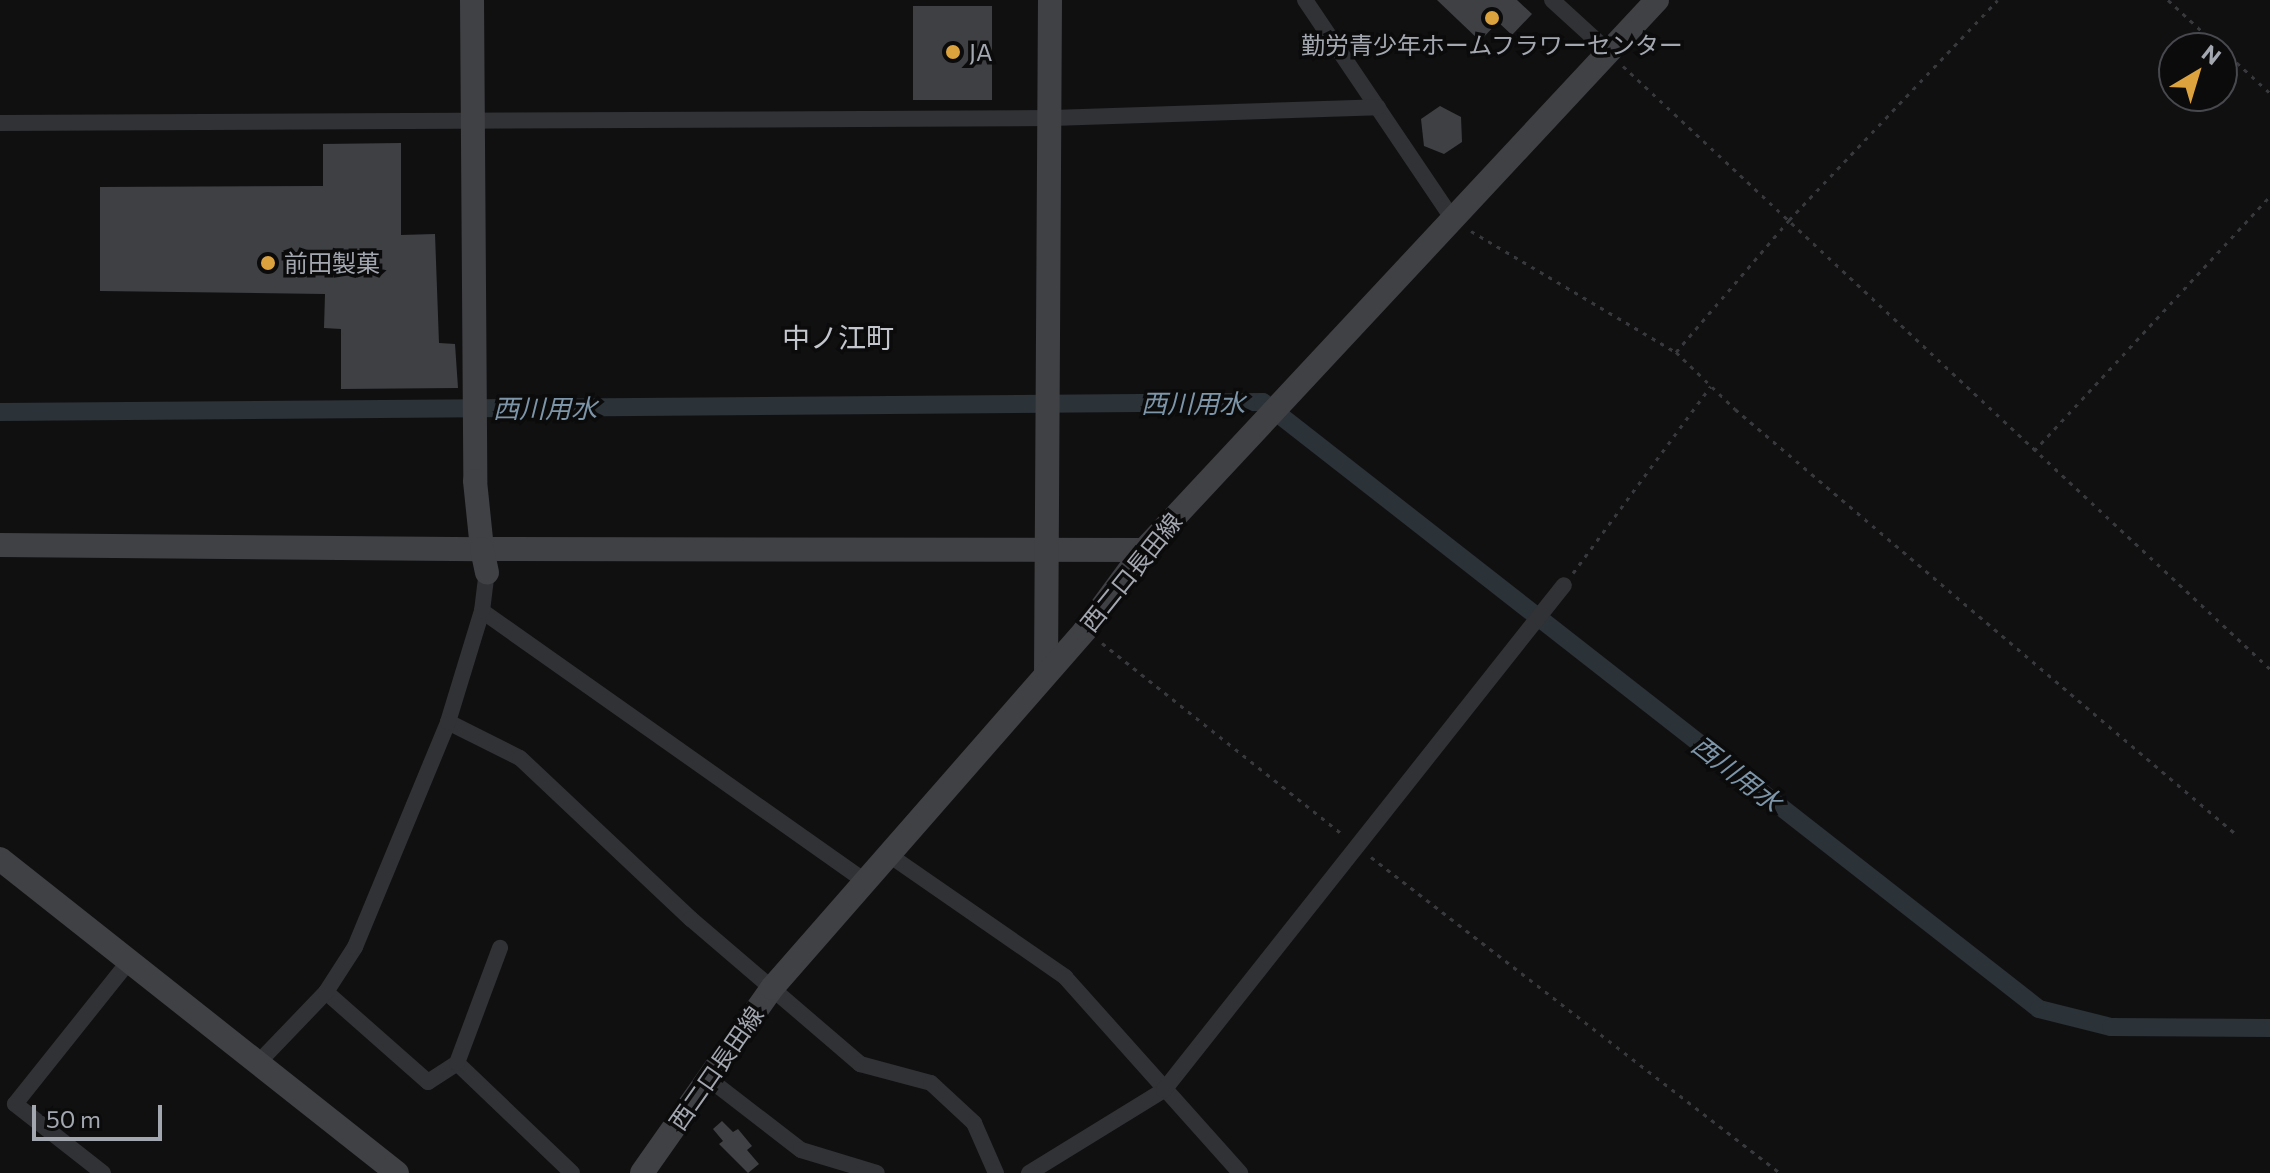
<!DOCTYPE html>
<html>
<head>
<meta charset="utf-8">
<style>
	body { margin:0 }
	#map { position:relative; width:2270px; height:1173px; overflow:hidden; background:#101011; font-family:Commissioner,"Noto Sans JP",sans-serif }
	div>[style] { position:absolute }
	.canal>* { height:18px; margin:-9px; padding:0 9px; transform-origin:9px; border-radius:9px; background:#2b3238 }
	.building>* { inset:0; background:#3f4044; transform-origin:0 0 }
	.path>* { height:3px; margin-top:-1.5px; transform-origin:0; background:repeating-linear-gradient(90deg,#37393c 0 4px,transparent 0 10px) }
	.street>* { height:16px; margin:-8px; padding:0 8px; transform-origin:8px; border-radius:8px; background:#313235 }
	.secondary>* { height:24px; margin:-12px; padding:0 12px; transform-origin:12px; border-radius:12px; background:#404145 }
	.dots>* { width:22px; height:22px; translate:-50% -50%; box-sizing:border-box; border:4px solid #0b0b0c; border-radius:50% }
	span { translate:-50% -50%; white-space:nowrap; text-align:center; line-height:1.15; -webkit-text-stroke:7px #0b0b0c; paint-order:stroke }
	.poi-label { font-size:24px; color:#a3a7b0 }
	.left { translate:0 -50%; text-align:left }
	.street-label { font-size:24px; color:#a3a7b0 }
	.water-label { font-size:26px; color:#7d95a8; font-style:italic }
	.quarter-label { font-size:28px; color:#c3c6cd }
	.north { position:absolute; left:2158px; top:32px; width:80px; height:80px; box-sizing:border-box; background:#0b0b0c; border:2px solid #48494e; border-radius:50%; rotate:38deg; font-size:22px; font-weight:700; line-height:32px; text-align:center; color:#a3a7b0 }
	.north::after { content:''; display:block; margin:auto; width:28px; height:36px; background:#dba23e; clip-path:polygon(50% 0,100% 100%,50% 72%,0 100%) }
	.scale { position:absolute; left:32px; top:1105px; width:130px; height:36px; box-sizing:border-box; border:4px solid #a3a7b0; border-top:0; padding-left:10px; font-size:24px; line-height:28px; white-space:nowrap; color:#a3a7b0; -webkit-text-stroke:6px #0b0b0c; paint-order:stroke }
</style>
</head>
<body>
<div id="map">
	<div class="canal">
		<i style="left:0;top:412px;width:1263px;rotate:-0.45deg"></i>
		<i style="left:1263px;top:402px;width:985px;rotate:38.03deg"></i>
		<i style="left:2039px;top:1009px;width:74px;rotate:14deg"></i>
		<i style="left:2111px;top:1027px;width:159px;rotate:0.4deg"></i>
	</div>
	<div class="building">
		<i style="clip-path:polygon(1437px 0,1517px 0,1532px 14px,1512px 35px,1498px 22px,1480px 41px)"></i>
		<i style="left:913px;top:6px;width:79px;height:94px"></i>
		<i style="clip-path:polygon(1440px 106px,1461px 117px,1462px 142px,1444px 154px,1424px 146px,1421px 119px)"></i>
		<i style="clip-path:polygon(401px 143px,401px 235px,435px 234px,439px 343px,455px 344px,458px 388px,341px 389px,341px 329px,324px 328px,325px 294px,100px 291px,100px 187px,323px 186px,323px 144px)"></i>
		<i style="clip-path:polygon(722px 1121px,733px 1132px,738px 1129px,752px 1146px,747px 1150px,759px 1164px,748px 1173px,719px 1144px,723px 1141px,713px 1129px)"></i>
	</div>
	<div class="path">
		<i style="left:2168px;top:0;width:71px;rotate:42.7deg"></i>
		<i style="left:2222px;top:49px;width:65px;rotate:42.5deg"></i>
		<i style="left:1623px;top:66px;width:884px;rotate:42.98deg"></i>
		<i style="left:1471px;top:231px;width:238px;rotate:30.6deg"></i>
		<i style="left:1676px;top:352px;width:82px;rotate:44deg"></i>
		<i style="left:1735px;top:409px;width:658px;rotate:40.32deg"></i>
		<i style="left:1676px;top:352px;width:174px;rotate:-49.4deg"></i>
		<i style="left:1789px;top:220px;width:303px;rotate:-46.5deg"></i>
		<i style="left:2034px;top:451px;width:347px;rotate:-47.2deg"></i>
		<i style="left:1573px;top:573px;width:232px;rotate:-53.6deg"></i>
		<i style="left:1102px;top:643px;width:308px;rotate:38.5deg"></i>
		<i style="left:1371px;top:857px;width:517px;rotate:37.69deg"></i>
	</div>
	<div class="street">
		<i style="left:1305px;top:0;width:267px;rotate:56deg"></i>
		<i style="left:1552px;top:0;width:77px;rotate:42.4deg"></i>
		<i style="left:0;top:123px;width:1052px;rotate:-0.27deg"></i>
		<i style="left:1052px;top:118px;width:326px;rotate:-1.9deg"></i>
		<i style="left:482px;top:611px;width:469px;rotate:35.2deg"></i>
		<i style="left:448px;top:722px;width:80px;rotate:26.6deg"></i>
		<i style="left:520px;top:758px;width:235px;rotate:43.3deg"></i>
		<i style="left:691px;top:919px;width:223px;rotate:40.6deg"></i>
		<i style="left:860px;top:1064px;width:73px;rotate:15deg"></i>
		<i style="left:931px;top:1083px;width:59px;rotate:42.9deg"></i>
		<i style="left:974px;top:1123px;width:55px;rotate:66.3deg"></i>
		<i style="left:892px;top:857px;width:211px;rotate:34.7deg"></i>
		<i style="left:1065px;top:977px;width:263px;rotate:48.2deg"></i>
		<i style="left:326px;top:992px;width:136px;rotate:41.4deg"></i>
		<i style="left:428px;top:1082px;width:35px;rotate:-33deg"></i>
		<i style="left:457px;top:1063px;width:159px;rotate:43.7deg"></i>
		<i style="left:258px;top:1063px;width:98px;rotate:-46.2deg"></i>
		<i style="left:326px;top:992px;width:54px;rotate:-57.2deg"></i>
		<i style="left:355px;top:947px;width:243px;rotate:-67.5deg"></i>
		<i style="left:448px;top:722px;width:116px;rotate:-73deg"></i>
		<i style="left:482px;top:611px;width:39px;rotate:-83deg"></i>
		<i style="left:457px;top:1063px;width:123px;rotate:-69.5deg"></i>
		<i style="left:709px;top:1079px;width:116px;rotate:37.7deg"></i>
		<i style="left:801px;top:1150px;width:79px;rotate:16.8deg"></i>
		<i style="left:103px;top:1173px;width:112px;rotate:-141.9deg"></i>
		<i style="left:15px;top:1104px;width:183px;rotate:-51.4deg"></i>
		<i style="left:1029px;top:1173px;width:158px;rotate:-31.6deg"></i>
		<i style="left:1164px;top:1090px;width:644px;rotate:-51.62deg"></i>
	</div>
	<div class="secondary">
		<i style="left:472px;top:0;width:481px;rotate:89.6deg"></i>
		<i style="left:475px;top:481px;width:68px;rotate:84.1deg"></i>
		<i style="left:482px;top:549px;width:662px;rotate:0.09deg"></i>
		<i style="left:0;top:545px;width:482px;rotate:0.5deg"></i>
		<i style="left:482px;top:549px;width:24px;rotate:78deg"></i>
		<i style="left:1046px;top:674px;width:674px;rotate:-89.66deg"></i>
		<i style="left:0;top:859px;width:506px;rotate:38.34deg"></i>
		<i style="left:642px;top:1173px;width:226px;rotate:-54.9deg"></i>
		<i style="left:772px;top:988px;width:476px;rotate:-48.8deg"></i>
		<i style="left:1085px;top:630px;width:99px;rotate:-53.6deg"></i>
		<i style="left:1144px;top:550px;width:752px;rotate:-46.99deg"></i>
	</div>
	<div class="dots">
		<i style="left:1492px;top:18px;background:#dba23e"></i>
		<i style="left:953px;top:52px;background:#dba23e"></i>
		<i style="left:268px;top:263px;background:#dba23e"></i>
	</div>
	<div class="poi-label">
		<span style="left:1492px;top:45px">勤労青少年ホームフラワーセンター</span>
		<span class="left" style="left:969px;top:52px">JA</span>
		<span class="left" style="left:284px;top:263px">前田製菓</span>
	</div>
	<div class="street-label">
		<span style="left:1131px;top:572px;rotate:-51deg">西二口長田線</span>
		<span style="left:716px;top:1068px;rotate:-55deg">西二口長田線</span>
	</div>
	<div class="water-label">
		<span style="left:1193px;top:403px">西川用水</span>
		<span style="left:545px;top:408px">西川用水</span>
		<span style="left:1737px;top:773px;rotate:38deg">西川用水</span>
	</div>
	<div class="quarter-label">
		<span style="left:838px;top:337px">中ノ江町</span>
	</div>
	<div class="north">N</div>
	<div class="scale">50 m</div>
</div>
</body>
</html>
